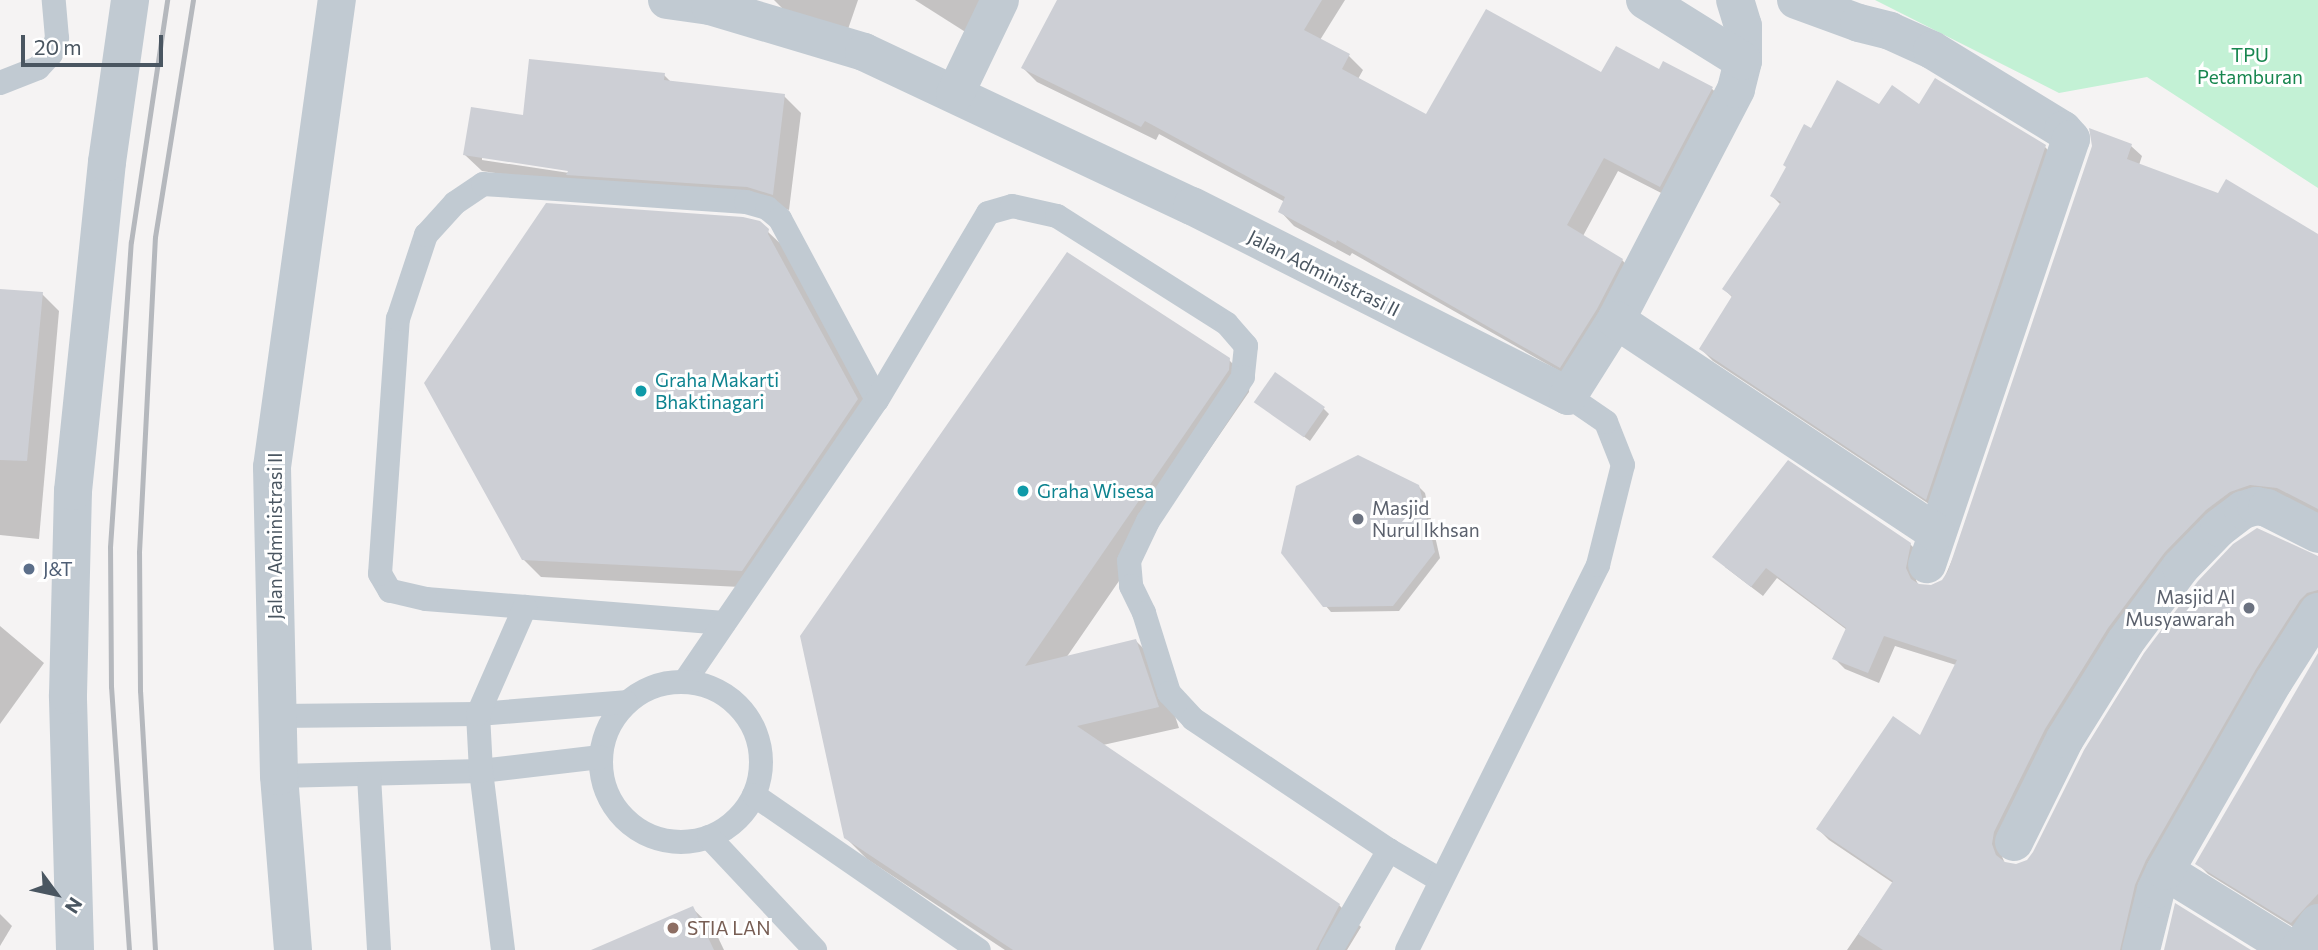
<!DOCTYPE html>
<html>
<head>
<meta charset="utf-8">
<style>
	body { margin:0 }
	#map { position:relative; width:2318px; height:950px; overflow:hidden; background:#f5f3f3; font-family:Commissioner,sans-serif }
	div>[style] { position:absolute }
	.green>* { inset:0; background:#c3f1d5 }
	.shadow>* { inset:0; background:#0003 }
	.building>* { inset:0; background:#cdcfd5; transform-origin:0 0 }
	.lane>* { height:24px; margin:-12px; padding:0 12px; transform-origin:12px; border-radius:12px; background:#c1cad2 }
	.lane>.ring { margin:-12px; padding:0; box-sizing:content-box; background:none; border:24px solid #c1cad2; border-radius:50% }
	.street>* { height:38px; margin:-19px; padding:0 19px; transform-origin:19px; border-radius:19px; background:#c1cad2 }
	.rail>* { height:5px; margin:-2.5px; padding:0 2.5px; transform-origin:2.5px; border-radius:2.5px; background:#b5b8bd }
	.dots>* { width:19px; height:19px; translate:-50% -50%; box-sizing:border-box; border:4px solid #fff; border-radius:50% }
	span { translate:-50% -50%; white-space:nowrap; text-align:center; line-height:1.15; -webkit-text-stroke:6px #fff; paint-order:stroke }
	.park-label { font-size:19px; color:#17864f }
	.street-label { font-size:19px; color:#4a5661 }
	.culture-label { font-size:19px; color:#0d838f }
	.left { translate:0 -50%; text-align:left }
	.worship-label { font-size:19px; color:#5b616d }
	.right { translate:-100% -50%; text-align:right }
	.service-label { font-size:19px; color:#4e5e75 }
	.education-label { font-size:19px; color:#785e54 }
	.north { position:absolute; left:21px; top:859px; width:70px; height:70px; -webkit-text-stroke:5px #fff; paint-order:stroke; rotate:123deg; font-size:19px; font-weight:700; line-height:28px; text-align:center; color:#4a5661 }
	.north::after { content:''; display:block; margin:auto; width:24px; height:32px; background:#4a5661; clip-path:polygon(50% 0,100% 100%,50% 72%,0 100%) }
	.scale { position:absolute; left:21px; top:35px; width:142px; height:32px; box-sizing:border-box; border:4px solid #4a5661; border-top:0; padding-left:9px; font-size:21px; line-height:24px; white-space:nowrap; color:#4a5661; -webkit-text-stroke:5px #fff; paint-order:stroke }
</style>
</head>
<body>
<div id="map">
	<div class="green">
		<i style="clip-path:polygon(1875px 0,2318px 0,2318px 188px,2147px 77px,2059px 93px)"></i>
	</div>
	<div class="shadow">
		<i style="clip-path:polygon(774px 0,858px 0,847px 32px,784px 10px)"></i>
		<i style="clip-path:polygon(915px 0,987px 0,967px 33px)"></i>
		<i style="clip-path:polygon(1059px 0,1345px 0,1320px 40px,1349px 56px,1363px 70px,1358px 79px,1427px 116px,1602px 75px,1659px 72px,1711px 88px,1726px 102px,1675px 200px,1618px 171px,1583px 236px,1622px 260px,1636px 274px,1575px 380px,1352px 253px,1350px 256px,1294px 226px,1280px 211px,1285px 202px,1159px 134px,1156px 140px,1037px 82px,1023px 68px)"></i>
		<i style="clip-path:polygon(evenodd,664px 75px,672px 83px,784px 96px,801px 113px,789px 210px,765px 203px,579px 186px,482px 171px,465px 155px,664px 75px,482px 156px,577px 171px,576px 174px,482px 160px,482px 156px)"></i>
		<i style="clip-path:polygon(1880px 106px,1919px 107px,2045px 147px,2057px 159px,1938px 510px,1713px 361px,1701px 349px,1733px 298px,1724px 289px,1781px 205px,1772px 196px,1812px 130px)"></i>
		<i style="clip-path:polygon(2131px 146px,2142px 156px,2139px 165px,2318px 235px,2318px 514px,2214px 523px,2002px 856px,2005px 864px,2016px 865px,2028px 861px,2318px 558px,2318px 604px,2132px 950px,1847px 950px,1893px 883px,1829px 840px,1818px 829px,1921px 737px,1956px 665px,1895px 646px,1879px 683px,1845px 669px,1835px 659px,1847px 630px,1777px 578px,1763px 596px,1725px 567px,1910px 544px,1921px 555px,1916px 580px,1919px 586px,1931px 587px,1943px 581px)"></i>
		<i style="clip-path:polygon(767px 231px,785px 248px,875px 417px,760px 588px,541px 577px,523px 559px)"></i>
		<i style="clip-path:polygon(0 290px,42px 294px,59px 311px,39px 539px,0 535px)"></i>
		<i style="clip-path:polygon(1229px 360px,1250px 381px,1249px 392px,1066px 658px,1136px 641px,1157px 662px,1179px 728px,1103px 745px,1339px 905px,1361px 927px,1347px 950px,1005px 950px,867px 859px,845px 837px)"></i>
		<i style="clip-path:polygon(1256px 402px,1323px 408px,1329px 414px,1310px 441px)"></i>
		<i style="clip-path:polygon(1418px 486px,1425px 493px,1440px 558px,1399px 611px,1331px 612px,1325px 605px)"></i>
		<i style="clip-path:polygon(0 626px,44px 663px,0 724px)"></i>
		<i style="clip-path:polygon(2318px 656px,2318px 915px,2303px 933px,2208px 874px,2197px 863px)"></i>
		<i style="clip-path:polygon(692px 908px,714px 929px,724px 950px,596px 950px)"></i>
		<i style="clip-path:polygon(0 914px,12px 926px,0 946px)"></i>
	</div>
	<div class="building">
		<i style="clip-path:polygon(1057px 0,1322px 0,1304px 30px,1350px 54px,1342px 69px,1426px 114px,1486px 9px,1601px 72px,1616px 46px,1659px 69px,1663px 61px,1713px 87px,1660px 187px,1604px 158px,1567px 225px,1623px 259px,1597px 309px,1560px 368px,1337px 240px,1336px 243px,1278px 212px,1285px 197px,1145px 121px,1141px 127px,1021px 68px)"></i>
		<i style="clip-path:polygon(529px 59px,665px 73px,664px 80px,785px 94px,773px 195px,747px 187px,566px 175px,568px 171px,463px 155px,471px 107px,523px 115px)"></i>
		<i style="clip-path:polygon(1935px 78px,2046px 145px,1926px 500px,1699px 349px,1732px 296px,1722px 289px,1781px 202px,1770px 196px,1786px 167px,1783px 165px,1804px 124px,1811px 128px,1837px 80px,1879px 104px,1892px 85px,1919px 104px)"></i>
		<i style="clip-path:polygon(2089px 128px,2132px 144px,2127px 159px,2218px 193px,2226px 179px,2318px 234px,2318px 509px,2277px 488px,2250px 485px,2230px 492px,2206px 510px,2165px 552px,2108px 628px,2045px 729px,1994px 832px,1992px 844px,1996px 855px,2005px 862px,2016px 864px,2027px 860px,2033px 852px,2084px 750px,2144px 653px,2198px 581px,2233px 544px,2257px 528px,2318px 556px,2318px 590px,2307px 593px,2300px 600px,2256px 669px,2146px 860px,2135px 885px,2120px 950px,1883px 950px,1858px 934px,1893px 881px,1816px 829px,1893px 716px,1920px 735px,1957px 660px,1884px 636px,1868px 673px,1832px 659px,1846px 628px,1766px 568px,1751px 587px,1712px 557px,1788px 460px,1911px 543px,1906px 568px,1911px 579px,1919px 584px,1931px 585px,1942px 580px,1948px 571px,2092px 146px)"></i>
		<i style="clip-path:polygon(546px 203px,743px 217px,760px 221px,769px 229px,768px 234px,858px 399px,742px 571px,522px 560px,424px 383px)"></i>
		<i style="clip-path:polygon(1067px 252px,1230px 358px,1229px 370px,1025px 666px,1136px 639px,1159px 707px,1077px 726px,1340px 904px,1316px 950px,1013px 950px,844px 838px,800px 636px)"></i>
		<i style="clip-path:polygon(0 289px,43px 292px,27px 461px,0 460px)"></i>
		<i style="left:1275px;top:372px;width:61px;height:37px;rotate:35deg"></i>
		<i style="clip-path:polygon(1358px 455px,1419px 485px,1435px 552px,1393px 606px,1323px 607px,1281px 553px,1296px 486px)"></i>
		<i style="clip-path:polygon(2318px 653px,2318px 894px,2291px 923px,2195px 864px)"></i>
		<i style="clip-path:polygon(2175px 903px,2251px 950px,2164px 950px)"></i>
		<i style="clip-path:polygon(693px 906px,714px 950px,591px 950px)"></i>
	</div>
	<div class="lane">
		<i style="left:0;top:83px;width:41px;rotate:-21.5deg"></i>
		<i style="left:38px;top:68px;width:19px;rotate:-47deg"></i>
		<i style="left:51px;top:54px;width:17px;rotate:-69deg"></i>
		<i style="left:57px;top:38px;width:38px;rotate:-95deg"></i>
		<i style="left:724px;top:623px;width:299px;rotate:-175.4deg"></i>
		<i style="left:426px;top:599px;width:37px;rotate:-167deg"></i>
		<i style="left:390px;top:591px;width:20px;rotate:-120deg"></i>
		<i style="left:380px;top:574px;width:256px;rotate:-86deg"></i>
		<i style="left:398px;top:319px;width:89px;rotate:-71.6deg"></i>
		<i style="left:426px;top:235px;width:43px;rotate:-47.8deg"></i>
		<i style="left:455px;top:203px;width:34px;rotate:-34deg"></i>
		<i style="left:483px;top:184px;width:264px;rotate:3.9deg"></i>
		<i style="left:746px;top:202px;width:22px;rotate:16deg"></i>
		<i style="left:767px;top:208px;width:17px;rotate:40deg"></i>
		<i style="left:780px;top:219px;width:205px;rotate:61.8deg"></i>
		<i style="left:685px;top:681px;width:340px;rotate:-55.7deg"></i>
		<i style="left:877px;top:400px;width:217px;rotate:-59.3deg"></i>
		<i style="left:988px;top:213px;width:25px;rotate:-16deg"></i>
		<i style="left:1012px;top:206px;width:46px;rotate:12.5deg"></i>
		<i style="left:1057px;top:216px;width:201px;rotate:32.4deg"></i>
		<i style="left:1227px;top:324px;width:29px;rotate:49deg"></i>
		<i style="left:1246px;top:346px;width:31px;rotate:96deg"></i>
		<i style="left:1243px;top:377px;width:173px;rotate:123.4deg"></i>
		<i style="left:1148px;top:521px;width:44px;rotate:115.4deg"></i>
		<i style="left:1129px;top:561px;width:25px;rotate:85deg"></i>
		<i style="left:1131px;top:586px;width:30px;rotate:64deg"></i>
		<i style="left:1144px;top:613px;width:84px;rotate:72.6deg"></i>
		<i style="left:1169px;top:693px;width:35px;rotate:47deg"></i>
		<i style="left:1193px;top:719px;width:236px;rotate:33.8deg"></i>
		<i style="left:1389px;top:850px;width:116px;rotate:120.1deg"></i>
		<i class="ring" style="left:601px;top:682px;width:136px;height:136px"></i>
		<i style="left:277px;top:716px;width:201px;rotate:-0.6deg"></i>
		<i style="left:478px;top:714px;width:148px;rotate:-4.6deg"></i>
		<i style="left:279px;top:776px;width:202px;rotate:-1.4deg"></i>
		<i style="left:481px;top:771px;width:120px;rotate:-6.7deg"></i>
		<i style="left:369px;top:776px;width:174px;rotate:86.7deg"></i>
		<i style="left:754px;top:795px;width:273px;rotate:34.6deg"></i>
		<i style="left:709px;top:837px;width:155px;rotate:46.8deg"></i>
		<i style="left:1389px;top:850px;width:59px;rotate:30.5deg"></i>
		<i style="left:503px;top:950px;width:180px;rotate:-97deg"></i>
		<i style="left:481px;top:771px;width:57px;rotate:-93deg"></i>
		<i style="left:478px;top:714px;width:117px;rotate:-66.3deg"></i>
		<i style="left:1407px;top:950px;width:430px;rotate:-63.6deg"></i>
		<i style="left:1598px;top:565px;width:103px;rotate:-76deg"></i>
		<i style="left:1623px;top:465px;width:46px;rotate:-111.6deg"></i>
		<i style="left:1606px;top:422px;width:46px;rotate:-145.6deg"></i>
	</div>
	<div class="street">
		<i style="left:667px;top:0;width:43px;rotate:7.9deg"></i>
		<i style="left:710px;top:6px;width:161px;rotate:16.6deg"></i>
		<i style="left:864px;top:52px;width:362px;rotate:25.2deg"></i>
		<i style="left:1192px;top:206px;width:421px;rotate:26.8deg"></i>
		<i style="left:1568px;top:396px;width:90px;rotate:-57.7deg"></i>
		<i style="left:1616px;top:320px;width:260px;rotate:-62.5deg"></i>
		<i style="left:1736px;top:89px;width:29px;rotate:-76deg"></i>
		<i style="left:1743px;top:61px;width:35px;rotate:-90deg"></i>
		<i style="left:1743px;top:26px;width:27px;rotate:-107deg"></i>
		<i style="left:1645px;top:0;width:115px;rotate:31.9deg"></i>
		<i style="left:1796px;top:0;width:67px;rotate:20.1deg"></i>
		<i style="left:1859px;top:23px;width:32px;rotate:14deg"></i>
		<i style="left:1890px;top:31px;width:46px;rotate:24.3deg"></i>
		<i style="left:1932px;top:50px;width:153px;rotate:31.4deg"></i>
		<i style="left:2063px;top:130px;width:12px;rotate:48deg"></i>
		<i style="left:2071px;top:139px;width:449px;rotate:108.7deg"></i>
		<i style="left:955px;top:94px;width:104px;rotate:-64.4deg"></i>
		<i style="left:1616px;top:320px;width:384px;rotate:33.6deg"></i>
		<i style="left:2014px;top:842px;width:115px;rotate:-63.7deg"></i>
		<i style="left:2065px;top:739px;width:115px;rotate:-58.1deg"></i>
		<i style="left:2126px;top:641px;width:92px;rotate:-53.4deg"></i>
		<i style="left:2181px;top:567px;width:54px;rotate:-45.7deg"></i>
		<i style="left:2219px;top:528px;width:30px;rotate:-37deg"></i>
		<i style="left:2243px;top:510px;width:14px;rotate:-17deg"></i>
		<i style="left:2256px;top:506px;width:11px;rotate:10deg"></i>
		<i style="left:2267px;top:508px;width:57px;rotate:27deg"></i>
		<i style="left:2165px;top:871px;width:150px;rotate:31.7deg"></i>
		<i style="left:75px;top:950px;width:255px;rotate:-91.6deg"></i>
		<i style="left:68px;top:695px;width:204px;rotate:-88.6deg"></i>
		<i style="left:73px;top:491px;width:331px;rotate:-84.1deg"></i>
		<i style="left:107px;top:162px;width:164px;rotate:-81.9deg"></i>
		<i style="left:293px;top:950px;width:175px;rotate:-94.6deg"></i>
		<i style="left:279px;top:776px;width:309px;rotate:-91.3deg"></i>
		<i style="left:272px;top:467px;width:472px;rotate:-82.1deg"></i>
		<i style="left:2141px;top:950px;width:62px;rotate:-76deg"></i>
		<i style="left:2156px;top:890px;width:21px;rotate:-65deg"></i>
		<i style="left:2165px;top:871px;width:219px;rotate:-60.2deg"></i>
		<i style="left:2274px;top:681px;width:82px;rotate:-57.5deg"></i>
		<i style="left:2299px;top:950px;width:33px;rotate:-55deg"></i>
	</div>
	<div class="rail">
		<i style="left:129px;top:950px;width:264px;rotate:-93.9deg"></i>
		<i style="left:111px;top:687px;width:140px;rotate:-90.4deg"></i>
		<i style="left:110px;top:547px;width:306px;rotate:-86.1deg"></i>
		<i style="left:131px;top:242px;width:245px;rotate:-81.5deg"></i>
		<i style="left:155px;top:950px;width:259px;rotate:-93.3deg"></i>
		<i style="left:140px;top:691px;width:139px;rotate:-90.4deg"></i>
		<i style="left:139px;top:552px;width:315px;rotate:-87.1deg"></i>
		<i style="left:155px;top:237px;width:240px;rotate:-80.9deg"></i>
	</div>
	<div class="dots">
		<i style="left:641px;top:391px;background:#0f9aa8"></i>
		<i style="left:1023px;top:491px;background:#0f9aa8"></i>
		<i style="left:1358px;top:519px;background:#6b7280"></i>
		<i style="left:29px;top:569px;background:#5c6f8a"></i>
		<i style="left:2249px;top:608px;background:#6b7280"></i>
		<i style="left:673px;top:928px;background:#8d6e63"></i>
	</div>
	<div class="park-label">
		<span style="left:2250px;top:66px">TPU<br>Petamburan</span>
	</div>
	<div class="street-label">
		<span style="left:1324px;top:273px;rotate:27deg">Jalan Administrasi II</span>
		<span style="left:275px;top:536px;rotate:-90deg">Jalan Administrasi II</span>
	</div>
	<div class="culture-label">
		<span class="left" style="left:655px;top:391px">Graha Makarti<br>Bhaktinagari</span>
		<span class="left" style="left:1037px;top:491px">Graha Wisesa</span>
	</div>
	<div class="worship-label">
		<span class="left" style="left:1372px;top:519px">Masjid<br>Nurul Ikhsan</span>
		<span class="right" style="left:2235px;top:608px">Masjid Al<br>Musyawarah</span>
	</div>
	<div class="service-label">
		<span class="left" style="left:43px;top:569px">J&amp;T</span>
	</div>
	<div class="education-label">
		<span class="left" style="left:687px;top:928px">STIA LAN</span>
	</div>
	<div class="north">N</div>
	<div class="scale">20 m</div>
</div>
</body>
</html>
